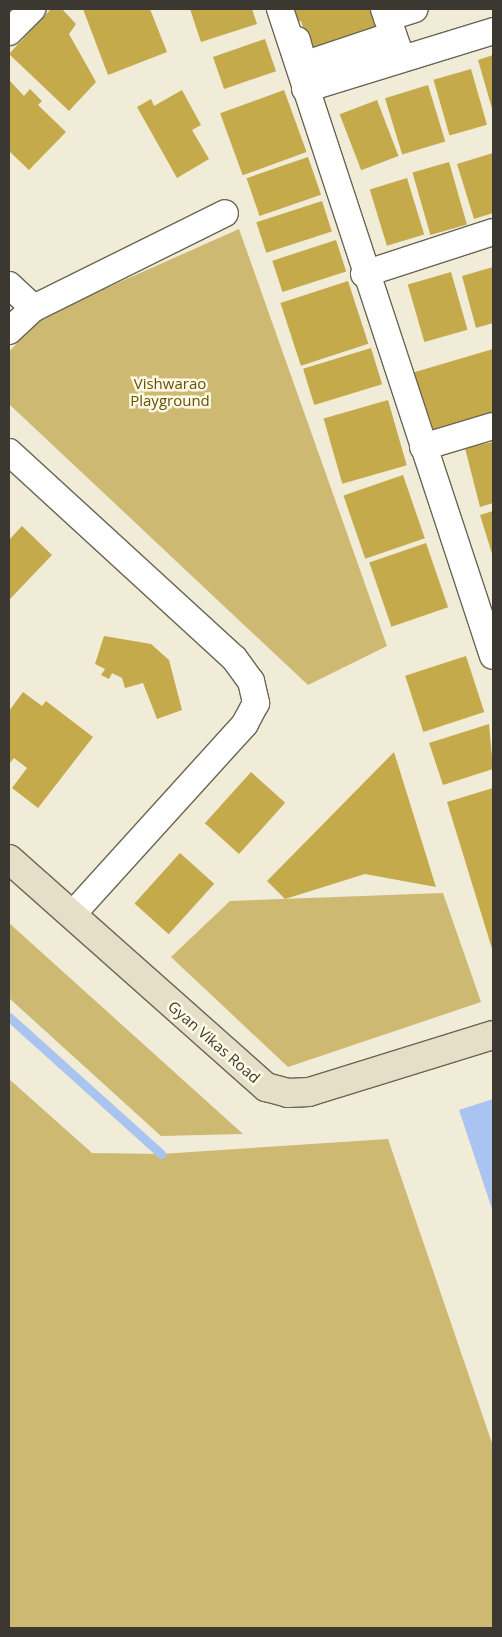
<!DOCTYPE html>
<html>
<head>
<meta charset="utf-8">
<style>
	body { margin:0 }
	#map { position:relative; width:502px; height:1637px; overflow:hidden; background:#f1ecd8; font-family:"Open Sans",sans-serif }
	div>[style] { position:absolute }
	.green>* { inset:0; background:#cdb971 }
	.water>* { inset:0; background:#a9c4f1 }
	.stream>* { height:9px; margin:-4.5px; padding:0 4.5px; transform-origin:4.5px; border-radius:4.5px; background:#a9c4f1 }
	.building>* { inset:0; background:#c4aa4b; transform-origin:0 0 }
	.roads { filter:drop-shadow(1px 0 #6a6654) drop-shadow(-1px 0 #6a6654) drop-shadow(0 1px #6a6654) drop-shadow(0 -1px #6a6654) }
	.street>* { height:26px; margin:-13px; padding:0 13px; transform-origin:13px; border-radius:13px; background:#fff }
	.secondary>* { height:28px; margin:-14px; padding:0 14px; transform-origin:14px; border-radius:14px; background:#e5dfc8 }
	span { translate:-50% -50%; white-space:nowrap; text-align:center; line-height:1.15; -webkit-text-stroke:5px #fff9e5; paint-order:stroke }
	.park-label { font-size:15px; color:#635204 }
	.street-label { font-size:15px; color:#3a3830 }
	.frame { position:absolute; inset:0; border:10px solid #3a3830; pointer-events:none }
</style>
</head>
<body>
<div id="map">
	<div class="green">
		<i style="clip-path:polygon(239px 229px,387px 646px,308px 685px,9px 404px,9px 352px,39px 318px)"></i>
		<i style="clip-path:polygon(443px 893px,481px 1002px,288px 1067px,171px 957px,230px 901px)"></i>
		<i style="clip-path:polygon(9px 923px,243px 1134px,161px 1136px,9px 998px)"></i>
		<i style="clip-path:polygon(9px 1079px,92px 1153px,161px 1154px,388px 1139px,493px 1446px,493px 1628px,9px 1628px)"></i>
	</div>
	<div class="water">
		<i style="clip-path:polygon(493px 1099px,493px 1212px,459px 1110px)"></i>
	</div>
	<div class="stream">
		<i style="left:9px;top:1017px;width:205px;rotate:42deg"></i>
	</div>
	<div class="building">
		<i style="clip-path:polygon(51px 9px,62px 9px,76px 24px,69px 34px,96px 82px,69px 111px,9px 54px)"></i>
		<i style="clip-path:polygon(83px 9px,150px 9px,167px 52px,108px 75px)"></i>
		<i style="clip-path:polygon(190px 9px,252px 9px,257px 24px,201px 42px)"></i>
		<i style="clip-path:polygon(290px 9px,374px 9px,384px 34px,308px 61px,308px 44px,301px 21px,295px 23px)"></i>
		<i style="left:265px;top:39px;width:34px;height:55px;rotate:71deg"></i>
		<i style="clip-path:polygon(493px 55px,493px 112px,478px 60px)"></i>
		<i style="left:471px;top:69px;width:58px;height:39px;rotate:74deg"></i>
		<i style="clip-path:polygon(9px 80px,24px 96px,30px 89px,42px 101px,38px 105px,66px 132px,29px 170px,9px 151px)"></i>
		<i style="left:428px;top:85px;width:59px;height:45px;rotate:73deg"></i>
		<i style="clip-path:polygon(182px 90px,201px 125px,192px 130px,209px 159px,177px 178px,137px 107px,151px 99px,154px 106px)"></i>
		<i style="left:284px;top:90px;width:66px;height:68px;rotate:70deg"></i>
		<i style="left:377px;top:100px;width:60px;height:40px;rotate:69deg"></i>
		<i style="clip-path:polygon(493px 153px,493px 213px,474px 219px,457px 164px)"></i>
		<i style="left:308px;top:157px;width:40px;height:65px;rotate:71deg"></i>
		<i style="left:449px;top:162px;width:65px;height:38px;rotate:74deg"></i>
		<i style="left:407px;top:178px;width:59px;height:39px;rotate:73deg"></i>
		<i style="left:322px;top:201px;width:32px;height:69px;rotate:72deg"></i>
		<i style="left:336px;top:240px;width:33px;height:67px;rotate:72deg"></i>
		<i style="clip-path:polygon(493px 267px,493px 323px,476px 328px,462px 276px)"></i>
		<i style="left:451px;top:272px;width:60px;height:45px;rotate:74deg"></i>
		<i style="left:348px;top:281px;width:66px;height:71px;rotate:72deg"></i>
		<i style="left:371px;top:348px;width:38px;height:71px;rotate:73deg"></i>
		<i style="clip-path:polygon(493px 349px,493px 413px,422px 433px,405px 375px)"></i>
		<i style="left:388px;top:400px;width:68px;height:67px;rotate:74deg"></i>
		<i style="clip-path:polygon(493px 442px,493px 503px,480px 507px,465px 448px)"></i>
		<i style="left:403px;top:475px;width:67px;height:63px;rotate:71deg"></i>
		<i style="clip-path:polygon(493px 511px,493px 557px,480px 515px)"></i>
		<i style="clip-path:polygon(22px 526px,52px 555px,9px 600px,9px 540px)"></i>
		<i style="left:426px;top:543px;width:68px;height:60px;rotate:71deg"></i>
		<i style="clip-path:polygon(104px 636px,151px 644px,169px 660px,182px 710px,157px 719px,143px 683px,125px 688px,122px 678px,112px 673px,109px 679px,101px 675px,105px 669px,95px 664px)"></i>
		<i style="left:466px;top:656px;width:59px;height:64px;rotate:72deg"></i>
		<i style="clip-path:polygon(23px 692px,42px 706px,46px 701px,93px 737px,38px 808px,12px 788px,27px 768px,14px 758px,9px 764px,9px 711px)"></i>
		<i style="clip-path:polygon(489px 724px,493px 769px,443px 785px,429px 743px)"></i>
		<i style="clip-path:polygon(394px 752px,436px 887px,365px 874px,285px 899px,267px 881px)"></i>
		<i style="left:251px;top:772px;width:46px;height:69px;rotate:42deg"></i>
		<i style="clip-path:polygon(493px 788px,493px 952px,447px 802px)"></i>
		<i style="left:180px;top:853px;width:46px;height:68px;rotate:42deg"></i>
	</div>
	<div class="roads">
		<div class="street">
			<i style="left:280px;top:9px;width:681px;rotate:71.78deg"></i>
			<i style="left:384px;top:9px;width:45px;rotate:70.3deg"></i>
			<i style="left:387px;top:18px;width:29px;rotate:-18deg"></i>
			<i style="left:9px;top:32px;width:33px;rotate:-45deg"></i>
			<i style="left:297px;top:40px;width:20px;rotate:75deg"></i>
			<i style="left:302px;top:59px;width:8px;rotate:30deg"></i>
			<i style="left:309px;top:63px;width:89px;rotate:-18.4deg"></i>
			<i style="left:305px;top:89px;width:197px;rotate:-17.1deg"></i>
			<i style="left:364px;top:274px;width:136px;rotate:-18deg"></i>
			<i style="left:9px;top:285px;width:34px;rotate:43deg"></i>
			<i style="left:9px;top:331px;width:34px;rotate:-43deg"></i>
			<i style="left:34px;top:308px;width:213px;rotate:-26.4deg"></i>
			<i style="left:423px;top:447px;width:73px;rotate:-16.7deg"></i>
			<i style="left:9px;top:452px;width:305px;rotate:42.5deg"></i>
			<i style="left:234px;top:658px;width:29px;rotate:54deg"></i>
			<i style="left:251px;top:681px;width:23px;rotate:77deg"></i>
			<i style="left:256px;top:703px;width:24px;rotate:118deg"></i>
			<i style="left:245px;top:724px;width:258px;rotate:132.2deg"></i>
		</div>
		<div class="secondary">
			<i style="left:9px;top:859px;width:344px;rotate:41.6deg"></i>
			<i style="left:266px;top:1087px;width:23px;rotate:15deg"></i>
			<i style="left:288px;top:1093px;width:21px;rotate:-3deg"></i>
			<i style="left:309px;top:1092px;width:193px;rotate:-17.2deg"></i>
		</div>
	</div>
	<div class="park-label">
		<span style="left:170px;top:392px">Vishwarao<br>Playground</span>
	</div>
	<div class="street-label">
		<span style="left:214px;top:1042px;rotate:41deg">Gyan Vikas Road</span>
	</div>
	<div class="frame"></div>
</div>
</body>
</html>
